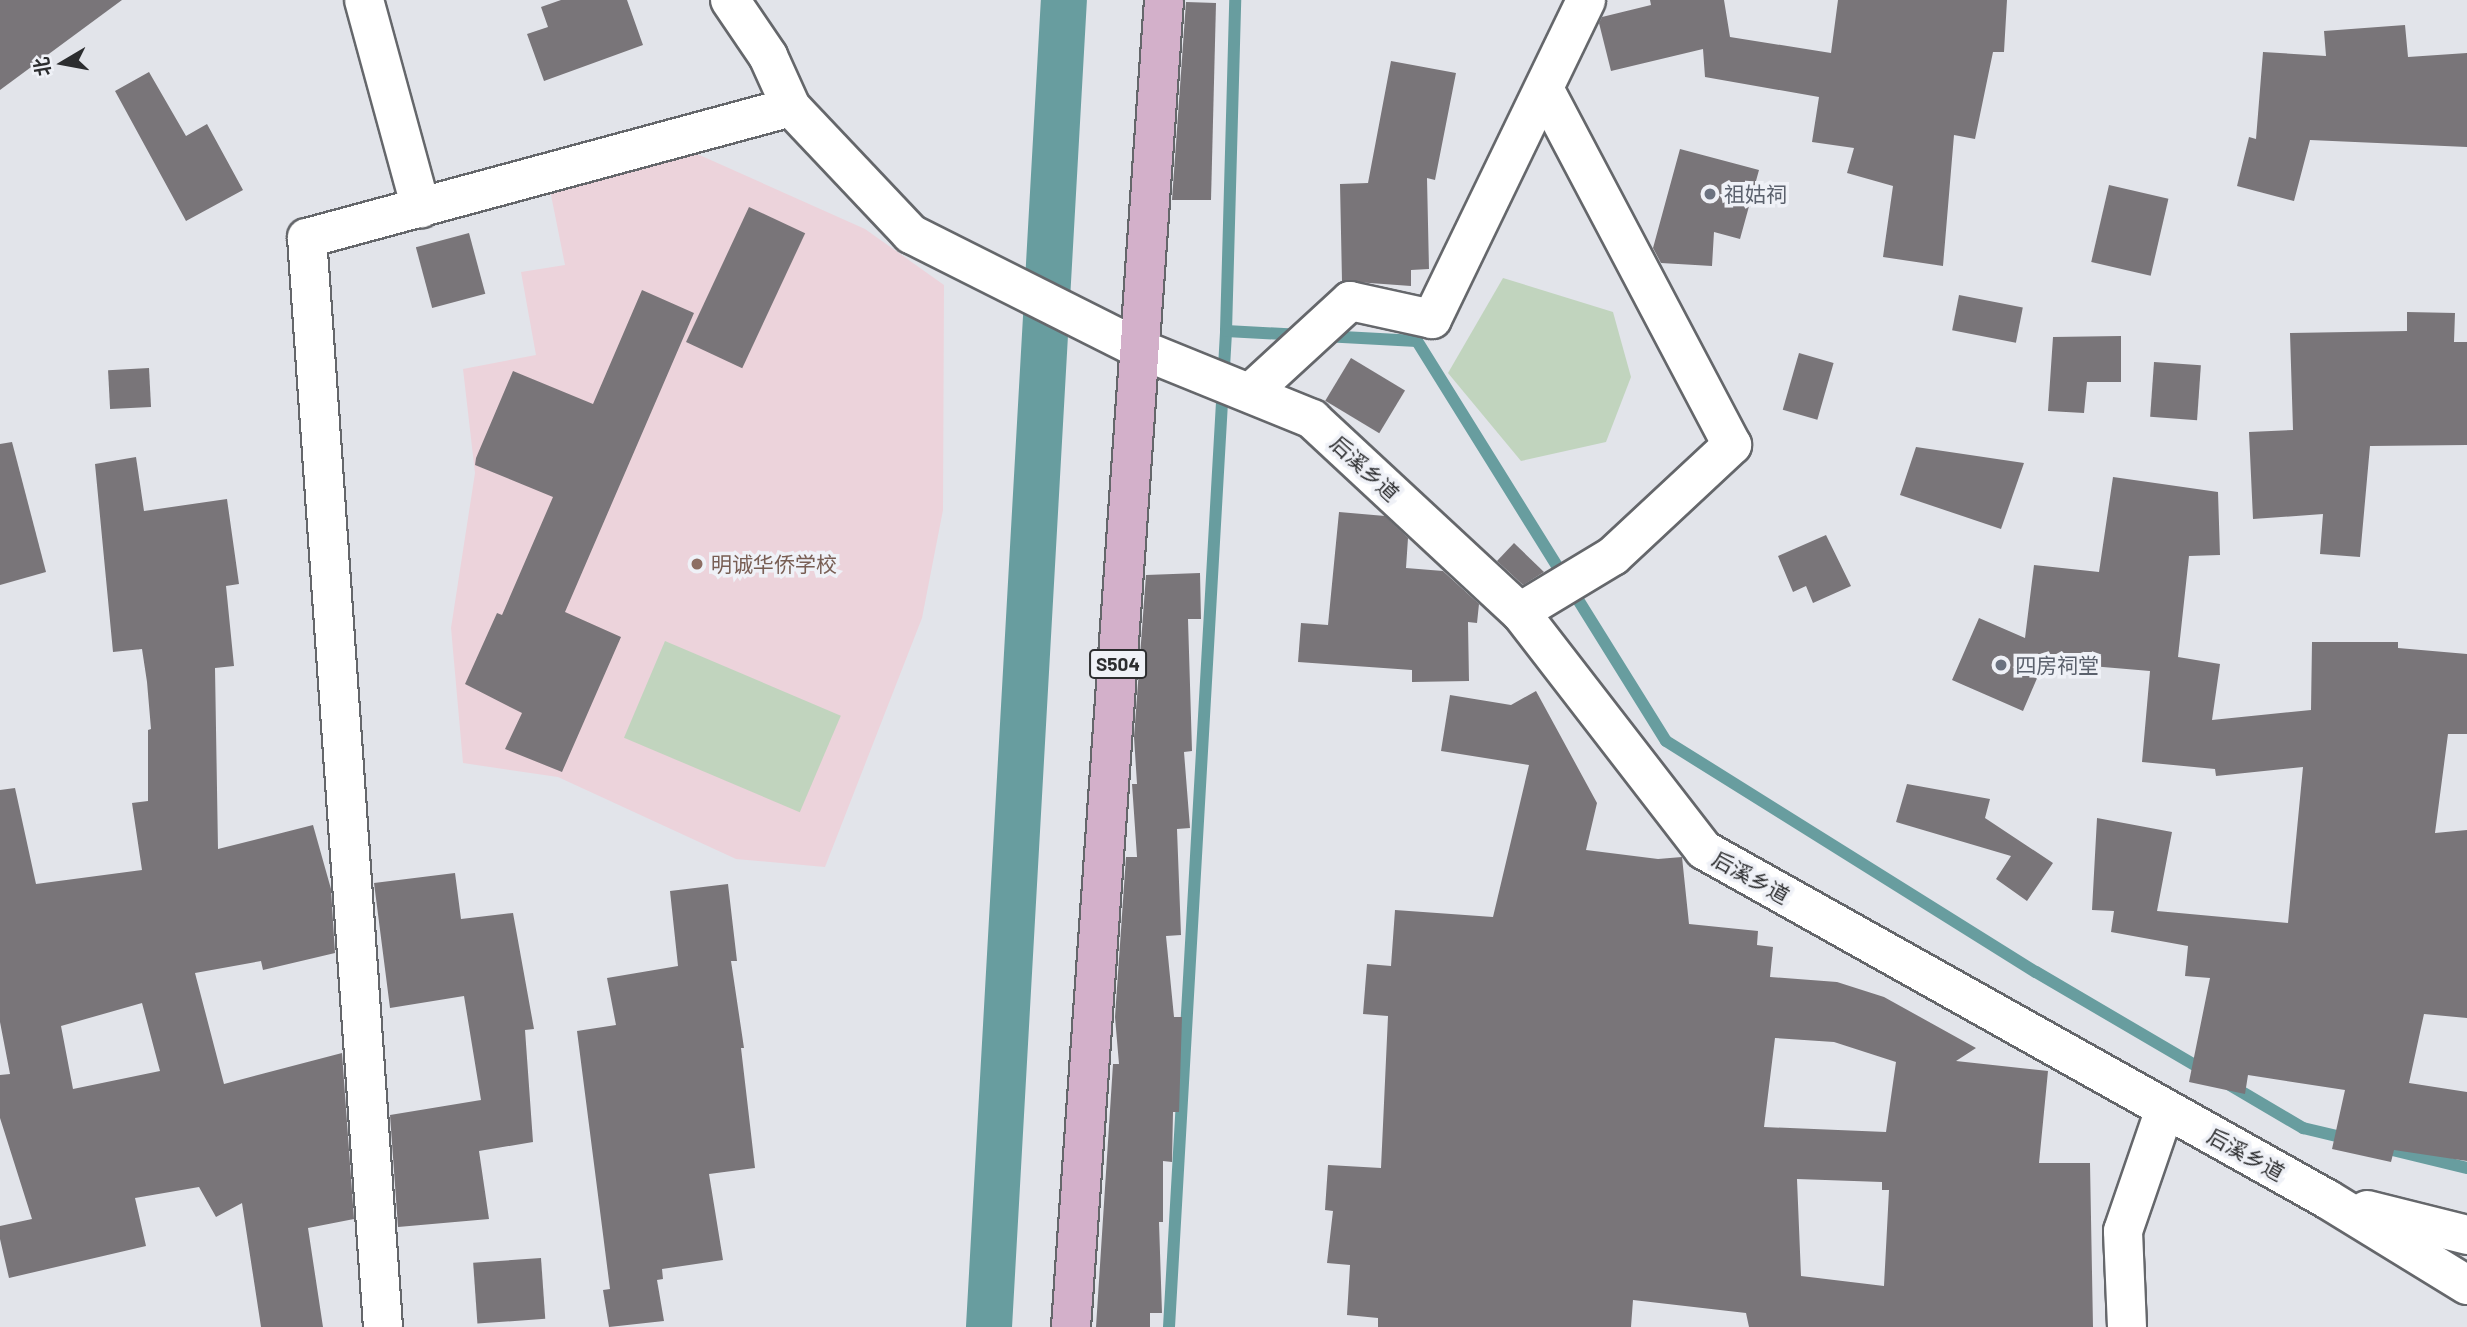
<!DOCTYPE html>
<html>
<head>
<meta charset="utf-8">
<style>
	body { margin:0 }
	#map { position:relative; width:2467px; height:1327px; overflow:hidden; background:#e2e4ea; font-family:Barlow,"Noto Sans SC",sans-serif }
	div>[style] { position:absolute }
	.education>* { inset:0; background:#ecd3db }
	.green>* { inset:0; background:#c1d4be; transform-origin:0 0 }
	.stream>* { height:12px; margin:-6px; padding:0 6px; transform-origin:6px; border-radius:6px; background:#689d9f }
	.canal>* { height:46px; margin:-23px; padding:0 23px; transform-origin:23px; border-radius:23px; background:#689d9f }
	.building>* { inset:0; background:#797579; transform-origin:0 0 }
	.roads { filter:drop-shadow(2px 0 #65676b) drop-shadow(-2px 0 #65676b) drop-shadow(0 2px #65676b) drop-shadow(0 -2px #65676b) }
	.minor>* { height:38px; margin:-19px; padding:0 19px; transform-origin:19px; border-radius:19px; background:#fff }
	.primary>* { height:38px; margin:-19px; padding:0 19px; transform-origin:19px; border-radius:19px; background:#d3b0ca }
	.dots>* { width:19px; height:19px; translate:-50% -50%; box-sizing:border-box; border:4px solid #eff1f7; border-radius:50% }
	span { translate:-50% -50%; white-space:nowrap; text-align:center; line-height:1.15; -webkit-text-stroke:7px #eff1f7; paint-order:stroke }
	.shield-label span { padding:2px 5px; background:#eff1f7; border:2px solid; border-radius:5px; -webkit-text-stroke-width:0 }
	.shield-label { font-size:19px; color:#2c2d2f; font-weight:700 }
	.worship-label { font-size:21px; color:#5b616d }
	.left { translate:0 -50%; text-align:left }
	.street-label { font-size:21px; color:#2c2d2f }
	.education-label { font-size:21px; color:#785e54 }
	.north { position:absolute; left:28px; top:28px; width:70px; height:70px; -webkit-text-stroke:5px #eff1f7; paint-order:stroke; rotate:260deg; font-size:19px; font-weight:700; line-height:28px; text-align:center; color:#2c2d2f }
	.north::after { content:''; display:block; margin:auto; width:24px; height:32px; background:#2c2d2f; clip-path:polygon(50% 0,100% 100%,50% 72%,0 100%) }
</style>
</head>
<body>
<div id="map">
	<div class="education">
		<i style="clip-path:polygon(695px 153px,865px 229px,944px 285px,943px 510px,922px 618px,825px 867px,736px 859px,558px 777px,463px 763px,451px 628px,475px 473px,463px 369px,536px 355px,521px 272px,565px 265px,549px 185px)"></i>
	</div>
	<div class="green">
		<i style="clip-path:polygon(1503px 278px,1613px 312px,1631px 377px,1606px 442px,1521px 461px,1448px 373px)"></i>
		<i style="left:665px;top:641px;width:191px;height:105px;rotate:23deg"></i>
	</div>
	<div class="stream">
		<i style="left:1226px;top:331px;width:76px;rotate:3deg"></i>
		<i style="left:1324px;top:336px;width:93px;rotate:3.1deg"></i>
		<i style="left:1417px;top:341px;width:471px;rotate:58.1deg"></i>
		<i style="left:1666px;top:741px;width:436px;rotate:32deg"></i>
		<i style="left:2036px;top:972px;width:196px;rotate:30.4deg"></i>
		<i style="left:2230px;top:1085px;width:85px;rotate:30.5deg"></i>
		<i style="left:2303px;top:1128px;width:47px;rotate:13.4deg"></i>
		<i style="left:2380px;top:1147px;width:89px;rotate:13.6deg"></i>
		<i style="left:1169px;top:1327px;width:998px;rotate:-86.72deg"></i>
		<i style="left:1226px;top:331px;width:331px;rotate:-88.4deg"></i>
	</div>
	<div class="canal">
		<i style="left:989px;top:1327px;width:1329px;rotate:-86.77deg"></i>
	</div>
	<div class="building">
		<i style="clip-path:polygon(0 0,122px 0,0 90px)"></i>
		<i style="clip-path:polygon(561px 0,627px 0,643px 45px,544px 81px,527px 34px,548px 27px,541px 7px)"></i>
		<i style="clip-path:polygon(1650px 0,1724px 0,1730px 37px,1831px 53px,1838px 0,2007px 0,2004px 52px,1993px 52px,1975px 139px,1954px 135px,1943px 266px,1883px 257px,1893px 186px,1847px 173px,1854px 148px,1812px 142px,1819px 97px,1705px 77px,1703px 49px,1611px 71px,1599px 23px,1602px 17px,1651px 5px)"></i>
		<i style="clip-path:polygon(1186px 2px,1216px 3px,1211px 200px,1172px 200px)"></i>
		<i style="clip-path:polygon(2405px 25px,2408px 57px,2467px 53px,2467px 147px,2310px 140px,2294px 201px,2237px 186px,2249px 137px,2256px 139px,2263px 52px,2326px 56px,2324px 31px)"></i>
		<i style="clip-path:polygon(1391px 61px,1456px 73px,1435px 180px,1427px 178px,1429px 269px,1411px 270px,1411px 286px,1342px 281px,1340px 184px,1368px 183px)"></i>
		<i style="clip-path:polygon(149px 72px,186px 136px,207px 124px,243px 190px,186px 221px,115px 91px)"></i>
		<i style="clip-path:polygon(1680px 149px,1759px 170px,1740px 239px,1714px 232px,1712px 266px,1661px 263px,1653px 248px)"></i>
		<i style="left:2109px;top:185px;width:61px;height:79px;rotate:13deg"></i>
		<i style="left:749px;top:207px;width:62px;height:149px;rotate:25deg"></i>
		<i style="left:469px;top:233px;width:63px;height:55px;rotate:75deg"></i>
		<i style="clip-path:polygon(642px 290px,694px 313px,565px 612px,621px 637px,562px 772px,505px 749px,522px 713px,465px 684px,497px 613px,502px 615px,553px 497px,475px 465px,476px 458px,513px 371px,593px 404px)"></i>
		<i style="left:1959px;top:295px;width:65px;height:36px;rotate:11deg"></i>
		<i style="clip-path:polygon(2407px 312px,2455px 313px,2454px 342px,2467px 342px,2467px 445px,2370px 446px,2360px 557px,2320px 554px,2323px 514px,2253px 519px,2249px 432px,2293px 430px,2290px 333px,2407px 331px)"></i>
		<i style="clip-path:polygon(2121px 336px,2121px 382px,2087px 382px,2084px 413px,2048px 411px,2053px 337px)"></i>
		<i style="left:1799px;top:353px;width:36px;height:59px;rotate:16deg"></i>
		<i style="left:1351px;top:358px;width:63px;height:50px;rotate:31deg"></i>
		<i style="left:2154px;top:362px;width:47px;height:55px;rotate:4deg"></i>
		<i style="left:149px;top:368px;width:39px;height:41px;rotate:87deg"></i>
		<i style="clip-path:polygon(12px 442px,46px 572px,0 585px,0 444px)"></i>
		<i style="clip-path:polygon(1916px 447px,2024px 463px,2001px 529px,1900px 495px)"></i>
		<i style="clip-path:polygon(evenodd,136px 457px,144px 511px,227px 499px,239px 584px,226px 586px,234px 666px,215px 668px,218px 849px,313px 825px,331px 889px,335px 953px,263px 970px,261px 961px,195px 973px,224px 1084px,342px 1053px,354px 1219px,308px 1228px,323px 1327px,261px 1327px,242px 1203px,216px 1217px,199px 1187px,135px 1198px,146px 1246px,9px 1278px,0 1239px,0 1226px,32px 1219px,0 1118px,0 1075px,10px 1074px,0 1022px,0 790px,15px 788px,36px 884px,142px 870px,132px 803px,148px 801px,148px 730px,151px 729px,147px 682px,142px 649px,113px 652px,95px 464px,136px 457px,142px 1003px,160px 1071px,73px 1089px,61px 1026px,142px 1003px)"></i>
		<i style="clip-path:polygon(2113px 477px,2218px 492px,2220px 555px,2189px 556px,2178px 657px,2220px 664px,2212px 720px,2311px 710px,2312px 642px,2398px 642px,2398px 648px,2467px 654px,2467px 734px,2448px 734px,2435px 833px,2467px 830px,2467px 1018px,2424px 1014px,2409px 1083px,2467px 1092px,2467px 1161px,2394px 1150px,2391px 1162px,2332px 1149px,2345px 1090px,2248px 1075px,2245px 1094px,2189px 1082px,2210px 978px,2185px 976px,2188px 946px,2111px 932px,2114px 911px,2092px 910px,2097px 818px,2172px 832px,2157px 911px,2288px 923px,2303px 767px,2216px 776px,2215px 769px,2142px 762px,2150px 671px,2044px 662px,2023px 711px,1952px 680px,1979px 618px,2025px 638px,2034px 565px,2099px 572px)"></i>
		<i style="clip-path:polygon(1339px 512px,1385px 516px,1408px 538px,1406px 568px,1443px 571px,1479px 604px,1477px 623px,1468px 622px,1469px 681px,1412px 682px,1412px 670px,1298px 662px,1301px 623px,1328px 625px)"></i>
		<i style="clip-path:polygon(1826px 535px,1851px 586px,1813px 603px,1806px 586px,1793px 592px,1778px 556px)"></i>
		<i style="clip-path:polygon(1514px 543px,1544px 572px,1523px 585px,1497px 561px)"></i>
		<i style="clip-path:polygon(1200px 573px,1201px 619px,1188px 619px,1192px 751px,1184px 752px,1190px 828px,1177px 829px,1181px 935px,1166px 936px,1174px 1017px,1182px 1017px,1179px 1112px,1173px 1112px,1172px 1162px,1163px 1161px,1163px 1222px,1159px 1222px,1162px 1313px,1150px 1313px,1150px 1327px,1096px 1327px,1113px 1064px,1119px 1064px,1115px 1017px,1126px 857px,1137px 857px,1132px 784px,1137px 784px,1134px 737px,1146px 575px)"></i>
		<i style="clip-path:polygon(evenodd,1536px 691px,1597px 803px,1586px 850px,1658px 859px,1682px 857px,1689px 924px,1758px 931px,1757px 945px,1773px 947px,1770px 977px,1837px 982px,1884px 997px,1976px 1048px,1956px 1061px,2048px 1071px,2039px 1163px,2090px 1163px,2093px 1327px,1749px 1327px,1746px 1313px,1633px 1300px,1631px 1327px,1378px 1327px,1378px 1318px,1347px 1315px,1350px 1265px,1327px 1263px,1333px 1211px,1325px 1210px,1328px 1165px,1381px 1168px,1388px 1016px,1363px 1014px,1367px 964px,1391px 966px,1395px 910px,1493px 917px,1529px 765px,1441px 751px,1450px 695px,1511px 705px,1536px 691px,1775px 1038px,1834px 1042px,1896px 1062px,1886px 1132px,1764px 1127px,1775px 1038px,1536px 691px,1797px 1179px,1882px 1182px,1882px 1190px,1889px 1190px,1884px 1286px,1801px 1276px,1797px 1179px)"></i>
		<i style="clip-path:polygon(1907px 784px,1990px 799px,1985px 818px,2053px 863px,2027px 901px,1996px 879px,2011px 856px,1896px 822px)"></i>
		<i style="clip-path:polygon(455px 873px,461px 919px,513px 913px,534px 1029px,525px 1030px,533px 1142px,479px 1151px,489px 1219px,398px 1227px,390px 1115px,481px 1100px,464px 996px,390px 1008px,374px 883px)"></i>
		<i style="clip-path:polygon(728px 884px,737px 961px,731px 961px,744px 1048px,741px 1048px,755px 1168px,709px 1174px,723px 1260px,662px 1269px,663px 1279px,657px 1280px,664px 1321px,609px 1327px,603px 1290px,610px 1289px,577px 1031px,616px 1025px,607px 978px,678px 966px,670px 891px)"></i>
		<i style="left:541px;top:1258px;width:61px;height:68px;rotate:86deg"></i>
	</div>
	<div class="roads">
		<div class="minor">
			<i style="left:364px;top:0;width:216px;rotate:74.7deg"></i>
			<i style="left:730px;top:0;width:68px;rotate:55.8deg"></i>
			<i style="left:768px;top:56px;width:56px;rotate:65.7deg"></i>
			<i style="left:791px;top:107px;width:175px;rotate:46.6deg"></i>
			<i style="left:911px;top:234px;width:256px;rotate:26.7deg"></i>
			<i style="left:1140px;top:349px;width:186px;rotate:22.1deg"></i>
			<i style="left:1312px;top:419px;width:284px;rotate:42.9deg"></i>
			<i style="left:1520px;top:612px;width:301px;rotate:52.3deg"></i>
			<i style="left:1704px;top:850px;width:714px;rotate:29.26deg"></i>
			<i style="left:2327px;top:1199px;width:164px;rotate:31.6deg"></i>
			<i style="left:1250px;top:393px;width:136px;rotate:-42.6deg"></i>
			<i style="left:1350px;top:301px;width:84px;rotate:12.4deg"></i>
			<i style="left:1432px;top:319px;width:354px;rotate:-64.2deg"></i>
			<i style="left:1520px;top:612px;width:109px;rotate:-31.1deg"></i>
			<i style="left:1613px;top:556px;width:163px;rotate:-43deg"></i>
			<i style="left:1732px;top:445px;width:403px;rotate:-117.8deg"></i>
			<i style="left:2367px;top:1210px;width:103px;rotate:14deg"></i>
			<i style="left:383px;top:1327px;width:1092px;rotate:-93.99deg"></i>
			<i style="left:307px;top:238px;width:501px;rotate:-15.14deg"></i>
			<i style="left:2127px;top:1327px;width:96px;rotate:-92.4deg"></i>
			<i style="left:2123px;top:1231px;width:129px;rotate:-71deg"></i>
		</div>
		<div class="primary">
			<i style="left:1071px;top:1327px;width:1330px;rotate:-85.99deg"></i>
		</div>
	</div>
	<div class="dots">
		<i style="left:1710px;top:194px;background:#6b7280"></i>
		<i style="left:697px;top:564px;background:#8d6e63"></i>
		<i style="left:2001px;top:665px;background:#6b7280"></i>
	</div>
	<div class="shield-label">
		<span style="left:1118px;top:664px">S504</span>
	</div>
	<div class="worship-label">
		<span class="left" style="left:1724px;top:194px">祖姑祠</span>
		<span class="left" style="left:2015px;top:665px">四房祠堂</span>
	</div>
	<div class="street-label">
		<span style="left:1365px;top:468px;rotate:43deg">后溪乡道</span>
		<span style="left:1751px;top:877px;rotate:29deg">后溪乡道</span>
		<span style="left:2246px;top:1154px;rotate:29deg">后溪乡道</span>
	</div>
	<div class="education-label">
		<span class="left" style="left:711px;top:564px">明诚华侨学校</span>
	</div>
	<div class="north">北</div>
</div>
</body>
</html>
